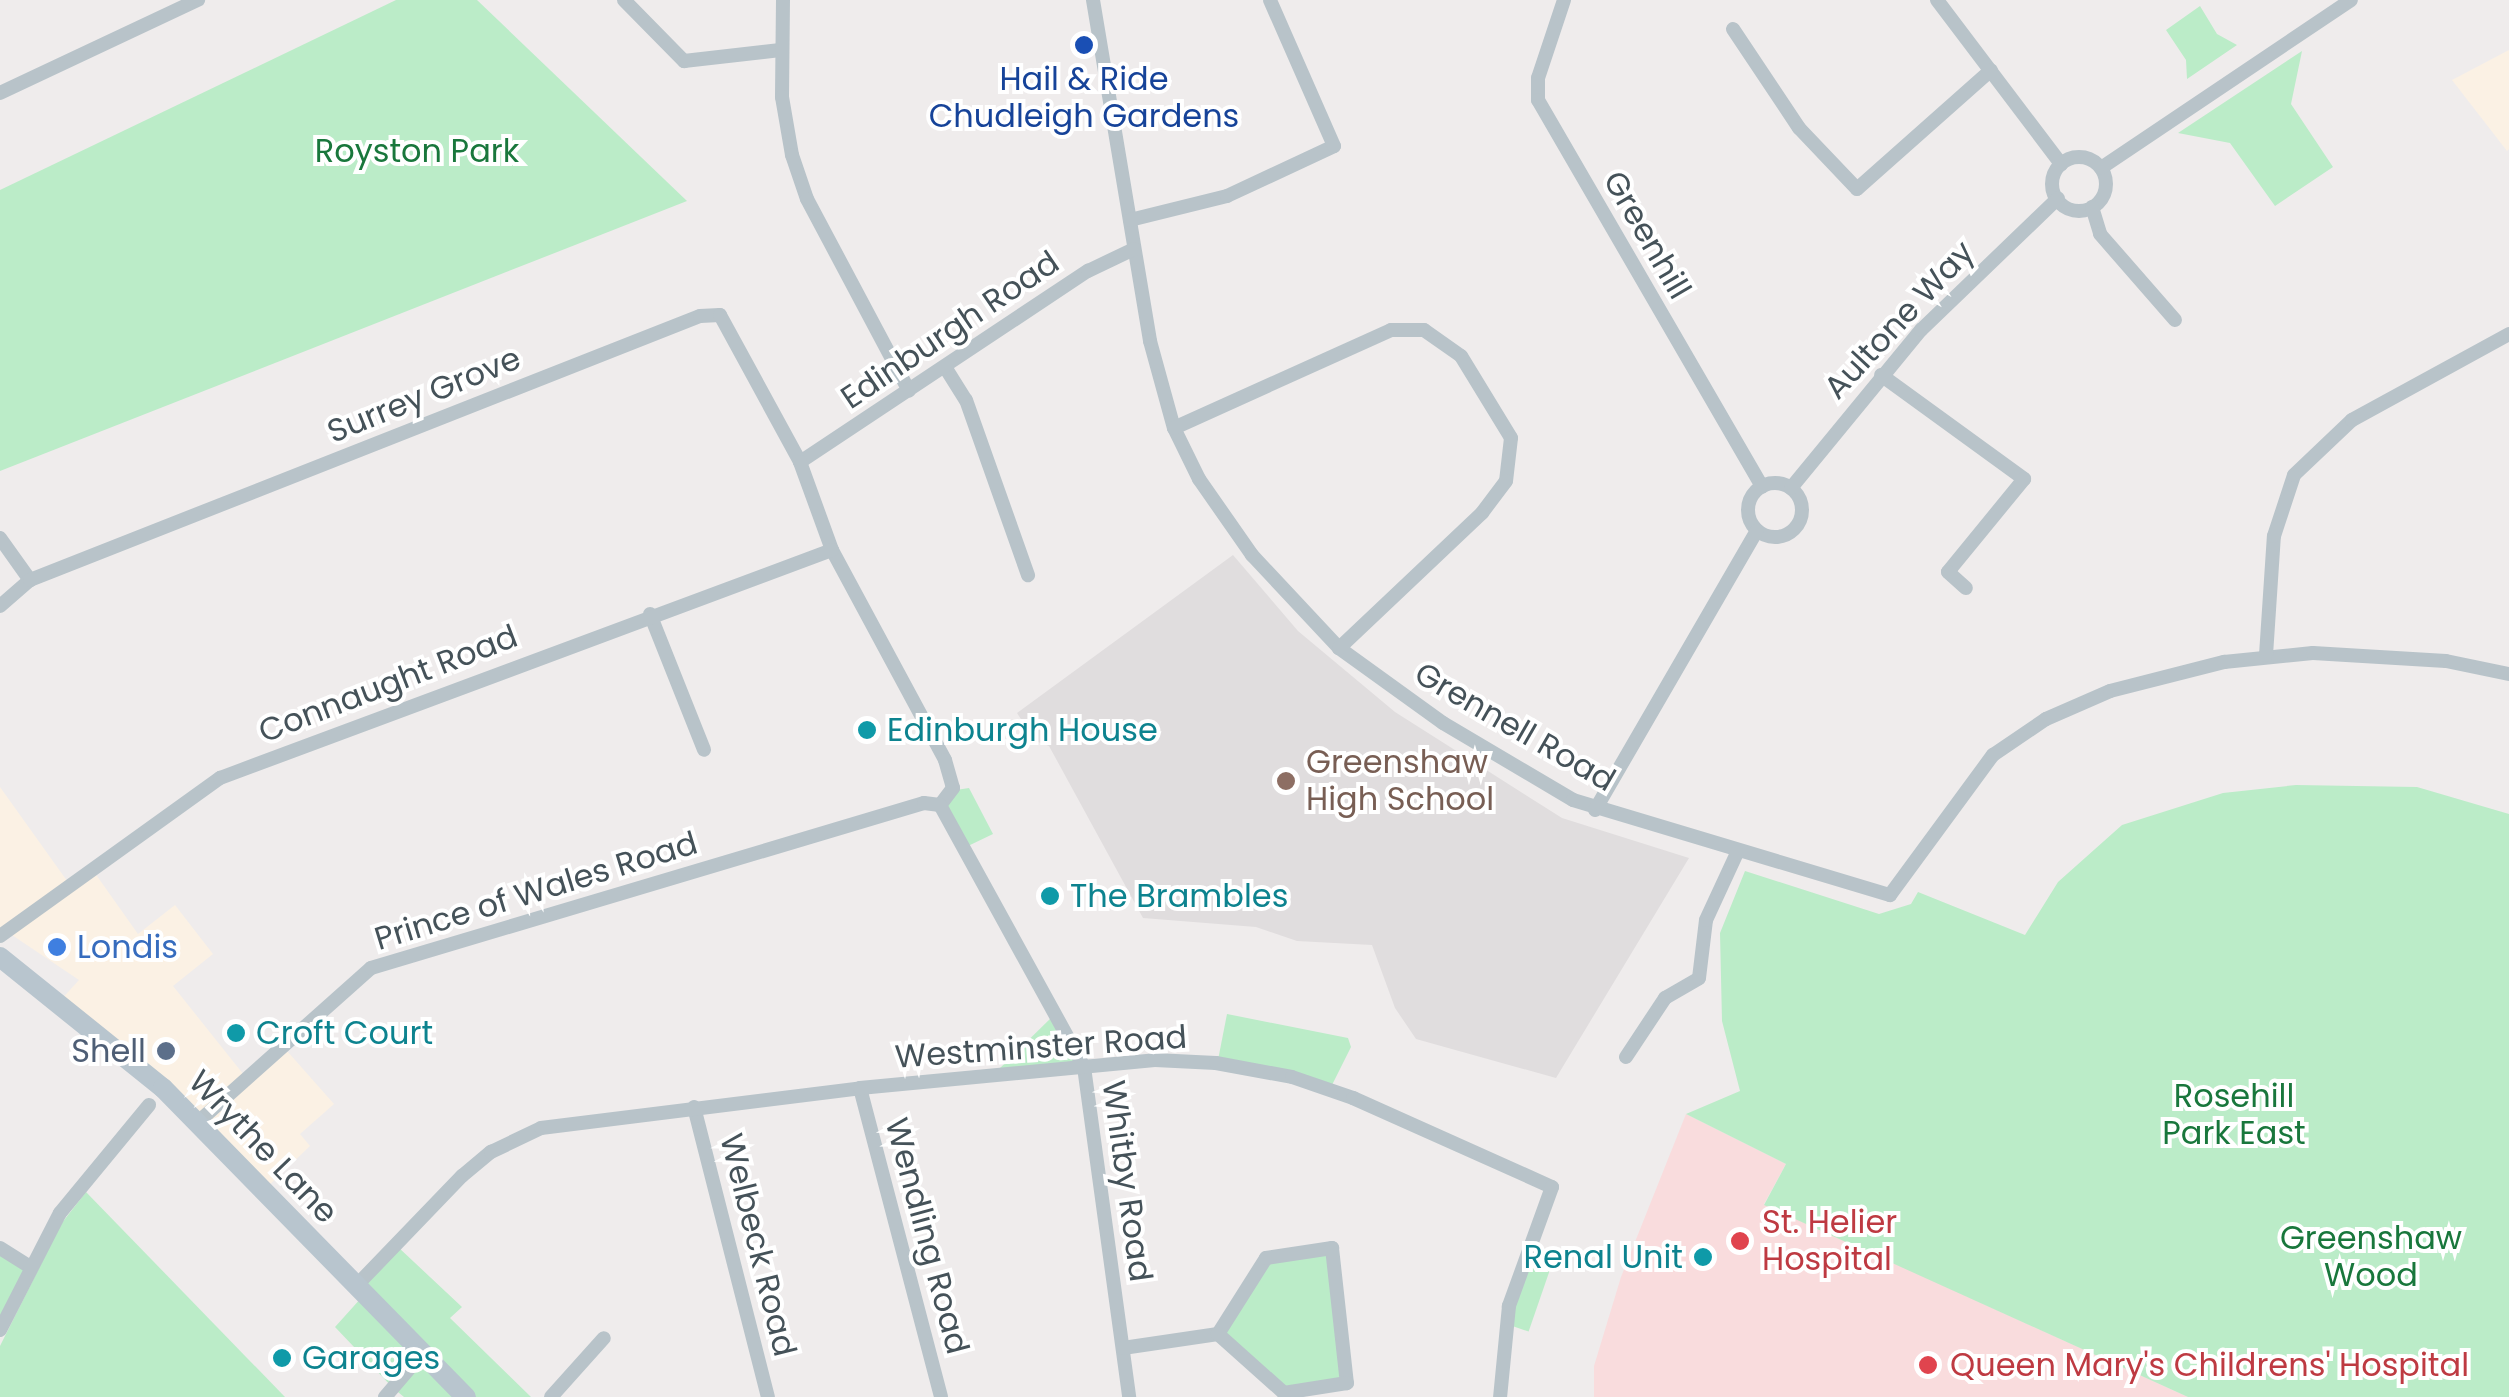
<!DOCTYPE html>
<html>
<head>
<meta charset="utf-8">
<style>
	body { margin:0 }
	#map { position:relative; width:2509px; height:1397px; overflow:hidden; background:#efecec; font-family:Poppins,sans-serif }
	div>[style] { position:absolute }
	.commercial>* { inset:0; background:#fbf1e4 }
	.education>* { inset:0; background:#e0ddde }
	.medical>* { inset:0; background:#f9dcdd }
	.green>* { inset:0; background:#bbecc8; transform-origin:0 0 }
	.minor>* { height:14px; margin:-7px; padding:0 7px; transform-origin:7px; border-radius:7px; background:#b8c3c9 }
	.minor>.ring { margin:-7px; padding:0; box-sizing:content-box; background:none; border:14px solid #b8c3c9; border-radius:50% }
	.secondary>* { height:20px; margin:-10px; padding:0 10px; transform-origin:10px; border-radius:10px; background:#b8c5ce }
	.dots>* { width:28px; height:28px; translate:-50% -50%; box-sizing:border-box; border:5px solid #fff; border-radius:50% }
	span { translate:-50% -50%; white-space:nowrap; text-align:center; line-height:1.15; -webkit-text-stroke:8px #fff; paint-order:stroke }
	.transit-label { font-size:32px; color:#164399 }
	.park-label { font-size:32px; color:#19773c }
	.street-label { font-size:32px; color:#455259 }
	.culture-label { font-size:32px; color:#0d838f }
	.left { translate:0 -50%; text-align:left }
	.right { translate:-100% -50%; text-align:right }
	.education-label { font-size:32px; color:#785e54 }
	.shop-label { font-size:32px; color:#366cbe }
	.service-label { font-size:32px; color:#4e5e75 }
	.health-label { font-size:32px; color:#be3a42 }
</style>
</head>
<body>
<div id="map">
	<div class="commercial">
		<i style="clip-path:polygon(2509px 50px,2509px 149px,2507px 151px,2452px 80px)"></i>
		<i style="clip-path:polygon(0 787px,70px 885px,92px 869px,138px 934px,175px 905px,213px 954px,173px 986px,244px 1075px,280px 1043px,334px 1104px,300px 1134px,310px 1146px,263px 1191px,59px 1002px,79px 980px,0 927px)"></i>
	</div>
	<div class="education">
		<i style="clip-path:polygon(1233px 555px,1298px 631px,1395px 712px,1562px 818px,1689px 858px,1556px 1078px,1416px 1039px,1395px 1008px,1372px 945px,1297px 941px,1256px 927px,1143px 918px,1049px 746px,1035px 741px,1017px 713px)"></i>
	</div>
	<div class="medical">
		<i style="clip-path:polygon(1686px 1114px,1786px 1164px,1764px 1204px,2188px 1397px,1594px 1397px,1594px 1366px,1621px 1277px)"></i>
	</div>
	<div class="green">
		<i style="clip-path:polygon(396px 0,477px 0,687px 201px,0 471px,0 190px)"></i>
		<i style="clip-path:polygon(2200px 6px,2217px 34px,2237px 45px,2187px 79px,2186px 60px,2166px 30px)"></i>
		<i style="clip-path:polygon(2302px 51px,2291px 104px,2333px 167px,2275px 206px,2230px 143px,2178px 133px)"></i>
		<i style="clip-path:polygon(2296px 785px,2417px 787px,2509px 814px,2509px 1397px,2188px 1397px,1764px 1205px,1786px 1164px,1686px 1114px,1740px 1091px,1722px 1021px,1720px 933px,1745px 871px,1879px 914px,1911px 904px,1918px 892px,2025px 935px,2058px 882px,2122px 825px,2223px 793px)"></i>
		<i style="clip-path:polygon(969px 788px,993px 834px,968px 846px,945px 805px,956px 790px)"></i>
		<i style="clip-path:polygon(1227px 1014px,1348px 1038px,1351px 1047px,1331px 1087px,1218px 1060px)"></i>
		<i style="clip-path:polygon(1053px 1016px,1078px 1063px,997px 1071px)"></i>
		<i style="clip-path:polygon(86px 1192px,285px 1397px,0 1397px,0 1346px,61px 1224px)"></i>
		<i style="clip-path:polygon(398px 1247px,462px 1307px,450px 1318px,531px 1397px,469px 1397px,360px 1286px)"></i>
		<i style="clip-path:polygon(1332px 1248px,1347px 1383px,1284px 1393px,1218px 1334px,1266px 1258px)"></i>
		<i style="left:1531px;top:1251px;width:24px;height:77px;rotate:19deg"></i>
		<i style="clip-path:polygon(0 1253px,25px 1269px,0 1323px)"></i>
		<i style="clip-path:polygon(362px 1297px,420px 1357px,464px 1397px,404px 1397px,393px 1388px,335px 1327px)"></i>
	</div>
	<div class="minor">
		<i style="left:624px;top:0;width:86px;rotate:45.5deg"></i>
		<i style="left:684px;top:61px;width:97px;rotate:-6.5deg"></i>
		<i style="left:783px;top:0;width:97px;rotate:90.6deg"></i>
		<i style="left:782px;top:97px;width:59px;rotate:80.2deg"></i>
		<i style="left:792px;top:155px;width:46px;rotate:71.2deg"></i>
		<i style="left:807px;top:199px;width:217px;rotate:62deg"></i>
		<i style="left:1093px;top:0;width:346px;rotate:80.5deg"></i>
		<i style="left:1150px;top:341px;width:90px;rotate:74.6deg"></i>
		<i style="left:1174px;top:428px;width:57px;rotate:63.9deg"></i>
		<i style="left:1199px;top:479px;width:93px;rotate:55.1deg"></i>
		<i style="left:1252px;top:555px;width:127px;rotate:46.9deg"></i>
		<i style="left:1339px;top:648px;width:128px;rotate:35.8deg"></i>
		<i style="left:1443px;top:723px;width:151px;rotate:30.6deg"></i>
		<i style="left:1573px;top:800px;width:331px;rotate:16.7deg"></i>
		<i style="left:1890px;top:895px;width:174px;rotate:-53.7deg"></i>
		<i style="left:1993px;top:755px;width:64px;rotate:-34.2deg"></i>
		<i style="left:2046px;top:719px;width:70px;rotate:-23.6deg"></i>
		<i style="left:2110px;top:691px;width:118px;rotate:-14.3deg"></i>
		<i style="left:2224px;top:662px;width:89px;rotate:-5.8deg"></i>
		<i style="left:2313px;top:653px;width:133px;rotate:3.4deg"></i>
		<i style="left:2446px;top:661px;width:64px;rotate:11.7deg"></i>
		<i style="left:1564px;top:0;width:82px;rotate:108.4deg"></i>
		<i style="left:1538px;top:78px;width:22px;rotate:90deg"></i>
		<i style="left:1538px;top:100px;width:447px;rotate:59.9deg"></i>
		<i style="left:1937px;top:0;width:206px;rotate:52.9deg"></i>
		<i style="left:1733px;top:29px;width:119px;rotate:56.3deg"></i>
		<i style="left:1799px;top:128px;width:84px;rotate:46.4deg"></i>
		<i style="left:1857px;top:189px;width:179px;rotate:-41.6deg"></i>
		<i style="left:0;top:93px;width:219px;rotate:-25.2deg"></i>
		<i class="ring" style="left:2052px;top:157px;width:40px;height:40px"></i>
		<i style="left:2101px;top:168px;width:301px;rotate:-33.9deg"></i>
		<i style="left:2092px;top:207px;width:28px;rotate:73deg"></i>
		<i style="left:2100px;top:234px;width:114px;rotate:48.9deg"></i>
		<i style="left:1130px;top:220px;width:100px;rotate:-13.9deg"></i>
		<i style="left:1227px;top:196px;width:118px;rotate:-25deg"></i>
		<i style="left:1334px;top:146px;width:159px;rotate:-113.7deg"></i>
		<i style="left:945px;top:367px;width:39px;rotate:58deg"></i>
		<i style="left:966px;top:400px;width:186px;rotate:70.5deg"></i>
		<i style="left:1881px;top:375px;width:177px;rotate:36deg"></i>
		<i style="left:2024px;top:479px;width:120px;rotate:129.3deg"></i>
		<i style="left:1948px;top:572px;width:24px;rotate:42deg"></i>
		<i style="left:1174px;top:428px;width:238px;rotate:-24.3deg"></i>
		<i style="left:1391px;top:330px;width:33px"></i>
		<i style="left:1424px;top:330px;width:45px;rotate:35.1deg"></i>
		<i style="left:1461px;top:356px;width:96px;rotate:58.6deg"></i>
		<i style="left:1511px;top:438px;width:43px;rotate:96.6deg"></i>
		<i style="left:1506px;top:481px;width:40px;rotate:127deg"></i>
		<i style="left:1482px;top:513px;width:197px;rotate:136.6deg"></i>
		<i style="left:800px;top:462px;width:346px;rotate:-33.6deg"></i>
		<i style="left:1088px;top:271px;width:51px;rotate:-25.6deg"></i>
		<i class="ring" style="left:1748px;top:483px;width:40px;height:40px"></i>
		<i style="left:1791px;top:488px;width:205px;rotate:-50.6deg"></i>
		<i style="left:1921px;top:330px;width:190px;rotate:-43.9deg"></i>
		<i style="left:0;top:538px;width:52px;rotate:54.5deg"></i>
		<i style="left:0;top:606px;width:40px;rotate:-41deg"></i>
		<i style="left:30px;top:580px;width:720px;rotate:-21.51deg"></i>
		<i style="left:700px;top:316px;width:20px;rotate:-3deg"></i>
		<i style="left:720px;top:315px;width:167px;rotate:61.4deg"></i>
		<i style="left:800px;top:462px;width:94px;rotate:70deg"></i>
		<i style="left:832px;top:550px;width:238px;rotate:61.7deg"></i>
		<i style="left:945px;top:760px;width:29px;rotate:74deg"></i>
		<i style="left:953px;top:788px;width:21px;rotate:127deg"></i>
		<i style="left:940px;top:805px;width:299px;rotate:61.2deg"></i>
		<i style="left:1084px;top:1067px;width:333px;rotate:82.2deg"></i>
		<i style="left:650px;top:614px;width:146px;rotate:68.3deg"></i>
		<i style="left:2266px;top:655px;width:119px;rotate:-86.2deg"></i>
		<i style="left:2274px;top:536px;width:64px;rotate:-71.8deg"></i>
		<i style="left:2294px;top:475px;width:80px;rotate:-43.5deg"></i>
		<i style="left:2352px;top:420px;width:179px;rotate:-28.7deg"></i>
		<i style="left:1595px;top:810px;width:323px;rotate:-59.9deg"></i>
		<i style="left:0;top:936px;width:271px;rotate:-35.7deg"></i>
		<i style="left:220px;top:778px;width:653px;rotate:-20.43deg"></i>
		<i style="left:1626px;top:1057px;width:71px;rotate:-56.5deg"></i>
		<i style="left:1665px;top:998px;width:39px;rotate:-30deg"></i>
		<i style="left:1699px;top:978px;width:58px;rotate:-83.1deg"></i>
		<i style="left:1706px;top:920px;width:74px;rotate:-65.2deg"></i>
		<i style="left:860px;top:1088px;width:319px;rotate:75.3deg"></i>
		<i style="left:694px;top:1107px;width:299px;rotate:75.7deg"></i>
		<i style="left:197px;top:1123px;width:233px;rotate:-41.7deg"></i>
		<i style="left:371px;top:968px;width:577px;rotate:-16.61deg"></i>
		<i style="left:924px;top:803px;width:16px;rotate:7deg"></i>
		<i style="left:0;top:1248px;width:36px;rotate:32deg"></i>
		<i style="left:356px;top:1286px;width:153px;rotate:-46.1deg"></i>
		<i style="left:462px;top:1176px;width:38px;rotate:-40deg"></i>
		<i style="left:491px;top:1152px;width:55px;rotate:-25.6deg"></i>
		<i style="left:541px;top:1128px;width:321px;rotate:-7.1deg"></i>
		<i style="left:860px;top:1088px;width:296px;rotate:-5.4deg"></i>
		<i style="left:1155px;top:1060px;width:61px;rotate:2.8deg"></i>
		<i style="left:1216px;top:1063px;width:77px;rotate:10.4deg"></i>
		<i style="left:1292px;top:1077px;width:65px;rotate:19deg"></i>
		<i style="left:1353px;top:1098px;width:218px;rotate:24.1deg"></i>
		<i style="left:1552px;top:1187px;width:127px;rotate:109.9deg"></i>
		<i style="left:1509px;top:1306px;width:91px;rotate:95.6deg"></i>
		<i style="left:0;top:1330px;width:131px;rotate:-62.9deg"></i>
		<i style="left:60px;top:1213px;width:140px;rotate:-50.5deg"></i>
		<i style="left:1123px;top:1348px;width:96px;rotate:-8.4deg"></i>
		<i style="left:1218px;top:1334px;width:90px;rotate:-57.7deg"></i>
		<i style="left:1266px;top:1258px;width:67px;rotate:-8.6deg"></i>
		<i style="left:1332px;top:1248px;width:136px;rotate:83.7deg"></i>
		<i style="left:1347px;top:1383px;width:64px;rotate:171deg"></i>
		<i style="left:1284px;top:1393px;width:89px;rotate:-138.2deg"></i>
		<i style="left:385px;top:1397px;width:54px;rotate:-49.5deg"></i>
		<i style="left:551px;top:1397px;width:79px;rotate:-48.1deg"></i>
	</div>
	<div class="secondary">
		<i style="left:0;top:957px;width:209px;rotate:38.8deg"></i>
		<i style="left:163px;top:1088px;width:433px;rotate:45.6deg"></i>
	</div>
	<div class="dots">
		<i style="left:1084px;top:45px;background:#1a4fb4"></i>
		<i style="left:867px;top:730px;background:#0f9aa8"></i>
		<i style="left:1286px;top:781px;background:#8d6e63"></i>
		<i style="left:1050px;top:896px;background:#0f9aa8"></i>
		<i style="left:57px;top:947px;background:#3f7fe0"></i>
		<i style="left:236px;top:1033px;background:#0f9aa8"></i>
		<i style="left:166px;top:1051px;background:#5c6f8a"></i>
		<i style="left:1740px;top:1241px;background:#e0444e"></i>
		<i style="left:1703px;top:1257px;background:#0f9aa8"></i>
		<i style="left:282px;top:1358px;background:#0f9aa8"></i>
		<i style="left:1928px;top:1365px;background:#e0444e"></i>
	</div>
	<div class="transit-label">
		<span style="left:1084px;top:98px">Hail &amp; Ride<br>Chudleigh Gardens</span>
	</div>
	<div class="park-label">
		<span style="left:417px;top:151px">Royston Park</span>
		<span style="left:2234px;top:1115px">Rosehill<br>Park East</span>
		<span style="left:2371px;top:1257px">Greenshaw<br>Wood</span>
	</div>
	<div class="street-label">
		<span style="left:1647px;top:235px;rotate:60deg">Greenhill</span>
		<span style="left:1899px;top:320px;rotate:-47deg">Aultone Way</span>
		<span style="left:950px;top:330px;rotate:-34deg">Edinburgh Road</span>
		<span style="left:424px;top:395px;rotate:-22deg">Surrey Grove</span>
		<span style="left:388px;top:684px;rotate:-21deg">Connaught Road</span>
		<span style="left:1515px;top:727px;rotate:30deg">Grennell Road</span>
		<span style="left:536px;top:891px;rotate:-17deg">Prince of Wales Road</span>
		<span style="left:1041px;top:1047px;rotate:-4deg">Westminster Road</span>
		<span style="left:263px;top:1147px;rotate:46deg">Wrythe Lane</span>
		<span style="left:1127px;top:1181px;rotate:82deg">Whitby Road</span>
		<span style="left:927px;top:1236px;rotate:75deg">Wendling Road</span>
		<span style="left:758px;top:1245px;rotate:76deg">Welbeck Road</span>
	</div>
	<div class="culture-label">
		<span class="left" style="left:887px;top:730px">Edinburgh House</span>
		<span class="left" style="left:1070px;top:896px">The Brambles</span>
		<span class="left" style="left:256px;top:1033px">Croft Court</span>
		<span class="right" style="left:1683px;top:1257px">Renal Unit</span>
		<span class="left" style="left:302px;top:1358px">Garages</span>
	</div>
	<div class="education-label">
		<span class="left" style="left:1306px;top:781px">Greenshaw<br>High School</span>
	</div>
	<div class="shop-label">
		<span class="left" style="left:77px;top:947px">Londis</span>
	</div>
	<div class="service-label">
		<span class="right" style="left:146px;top:1051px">Shell</span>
	</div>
	<div class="health-label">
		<span class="left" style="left:1762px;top:1241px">St. Helier<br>Hospital</span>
		<span class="left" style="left:1950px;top:1365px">Queen Mary's Childrens' Hospital</span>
	</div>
</div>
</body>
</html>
